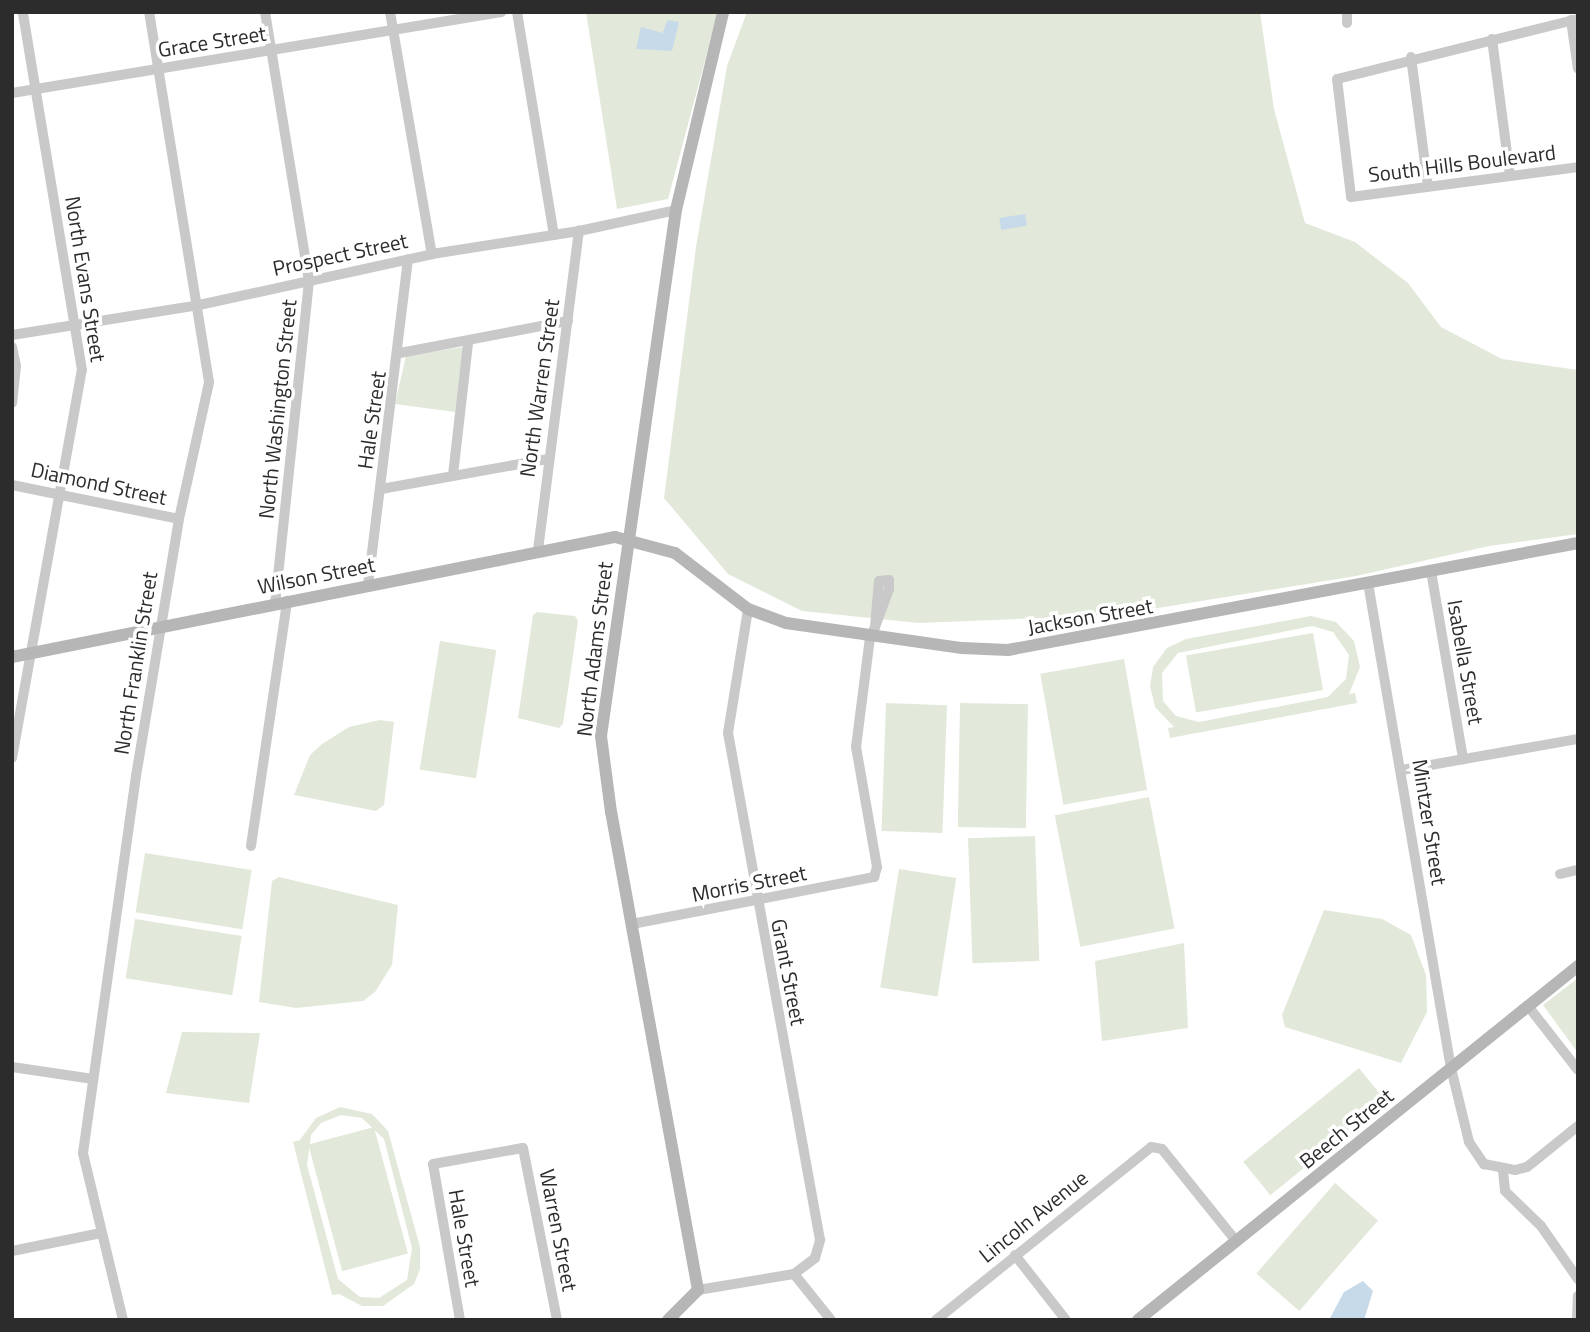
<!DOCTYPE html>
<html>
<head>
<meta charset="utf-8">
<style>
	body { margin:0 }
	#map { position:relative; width:1590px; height:1332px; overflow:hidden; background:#fff; font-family:"Titillium Web",sans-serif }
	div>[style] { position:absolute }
	.green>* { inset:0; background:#e2e9da; transform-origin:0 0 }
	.water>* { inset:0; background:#c6dae9; transform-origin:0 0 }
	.street>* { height:10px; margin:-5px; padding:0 5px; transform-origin:5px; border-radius:5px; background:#c9c9c9 }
	.secondary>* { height:12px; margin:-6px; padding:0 6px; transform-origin:6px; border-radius:6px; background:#b6b6b6 }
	span { translate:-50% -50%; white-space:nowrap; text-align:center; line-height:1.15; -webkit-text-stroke:7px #fff; paint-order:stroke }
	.street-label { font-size:21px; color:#2c2c2c }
	.frame { position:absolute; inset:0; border:14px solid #2c2c2c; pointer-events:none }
</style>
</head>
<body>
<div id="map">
	<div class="green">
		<i style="clip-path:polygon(586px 12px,718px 12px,668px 199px,617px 209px)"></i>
		<i style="clip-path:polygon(747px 12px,1260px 12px,1274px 109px,1305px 223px,1355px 242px,1408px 283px,1441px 327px,1502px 359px,1578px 370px,1578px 534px,1489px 546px,1356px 576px,1115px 615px,919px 623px,802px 611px,728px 574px,664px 498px,696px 247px,727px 66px)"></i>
		<i style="clip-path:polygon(463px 347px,455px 412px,395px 404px,406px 356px)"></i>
		<i style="clip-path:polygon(537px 612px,575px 616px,578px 621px,563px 724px,559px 728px,518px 718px,533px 615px)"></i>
		<i style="clip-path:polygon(evenodd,1311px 616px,1336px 622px,1354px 641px,1360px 667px,1349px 694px,1355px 693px,1357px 703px,1170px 738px,1168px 728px,1174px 727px,1155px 707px,1150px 686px,1153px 667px,1167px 648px,1186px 639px,1311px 616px,1312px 626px,1333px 632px,1349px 655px,1346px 679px,1328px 697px,1199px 722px,1176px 716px,1163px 701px,1162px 673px,1178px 653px,1312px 626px)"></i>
		<i style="left:1313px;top:633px;width:58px;height:129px;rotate:80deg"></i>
		<i style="left:440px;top:641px;width:57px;height:130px;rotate:9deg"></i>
		<i style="left:1124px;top:659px;width:133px;height:85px;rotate:80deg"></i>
		<i style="left:886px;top:703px;width:61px;height:128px;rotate:2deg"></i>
		<i style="left:960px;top:703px;width:68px;height:124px;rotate:1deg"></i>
		<i style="clip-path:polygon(380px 720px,394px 722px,384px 805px,376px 811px,294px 795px,310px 755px,322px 744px,349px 727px)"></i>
		<i style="left:1149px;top:797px;width:134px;height:96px;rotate:79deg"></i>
		<i style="left:1035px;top:836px;width:125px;height:67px;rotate:88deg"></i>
		<i style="left:145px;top:853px;width:108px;height:60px;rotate:9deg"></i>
		<i style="left:899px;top:869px;width:58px;height:120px;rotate:9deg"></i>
		<i style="clip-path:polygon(279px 877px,398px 905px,392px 965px,375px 992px,363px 1001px,296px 1008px,259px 1002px,272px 881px)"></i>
		<i style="clip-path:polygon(1324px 910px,1382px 919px,1411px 935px,1426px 975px,1427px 1012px,1401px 1063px,1285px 1027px,1282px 1015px)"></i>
		<i style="left:135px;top:919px;width:108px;height:60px;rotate:9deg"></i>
		<i style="clip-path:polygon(1184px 943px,1188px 1028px,1102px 1041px,1095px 961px)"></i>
		<i style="clip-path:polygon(1578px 978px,1578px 1053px,1543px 1005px)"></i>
		<i style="clip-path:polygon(182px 1032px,260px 1033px,249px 1103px,166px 1093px)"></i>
		<i style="left:1359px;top:1068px;width:43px;height:149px;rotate:51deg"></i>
		<i style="clip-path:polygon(evenodd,340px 1107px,372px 1114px,388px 1131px,420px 1247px,420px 1269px,414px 1284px,383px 1306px,362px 1306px,339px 1294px,332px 1295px,293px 1142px,300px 1140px,316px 1118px,340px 1107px,341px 1115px,362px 1118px,384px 1139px,412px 1248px,407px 1280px,379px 1298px,360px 1297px,338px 1279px,307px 1165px,311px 1135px,321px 1123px,341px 1115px)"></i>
		<i style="left:374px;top:1127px;width:131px;height:68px;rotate:75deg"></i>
		<i style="left:1335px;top:1183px;width:57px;height:120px;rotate:41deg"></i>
	</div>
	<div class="water">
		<i style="clip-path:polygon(667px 20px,679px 22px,672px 51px,636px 49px,641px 27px,663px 33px)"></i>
		<i style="left:1025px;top:214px;width:12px;height:26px;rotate:81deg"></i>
		<i style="clip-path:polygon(1363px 1281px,1373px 1291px,1364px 1320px,1329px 1320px,1344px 1292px)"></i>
	</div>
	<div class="street">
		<i style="left:265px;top:12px;width:273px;rotate:80.7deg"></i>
		<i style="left:309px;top:281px;width:324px;rotate:96deg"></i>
		<i style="left:390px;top:12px;width:246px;rotate:80.2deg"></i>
		<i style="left:517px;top:12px;width:226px;rotate:80.6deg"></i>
		<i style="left:1347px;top:12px;width:11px;rotate:90deg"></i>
		<i style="left:1578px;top:19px;width:248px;rotate:166deg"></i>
		<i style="left:1337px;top:79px;width:119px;rotate:83.2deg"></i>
		<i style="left:1351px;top:197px;width:229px;rotate:-7.5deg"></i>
		<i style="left:1571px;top:20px;width:49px;rotate:81.9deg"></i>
		<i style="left:1492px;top:39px;width:137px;rotate:82.5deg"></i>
		<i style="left:1411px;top:57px;width:130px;rotate:82.5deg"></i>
		<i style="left:12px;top:93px;width:496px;rotate:-9.4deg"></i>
		<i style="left:12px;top:335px;width:189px;rotate:-9.1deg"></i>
		<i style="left:199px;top:305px;width:239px;rotate:-12.3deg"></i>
		<i style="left:432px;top:254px;width:149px;rotate:-8.9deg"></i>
		<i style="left:579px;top:231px;width:99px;rotate:-12.2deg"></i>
		<i style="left:12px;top:347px;width:19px;rotate:78deg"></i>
		<i style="left:16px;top:366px;width:37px;rotate:96deg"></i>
		<i style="left:400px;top:353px;width:171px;rotate:-10.8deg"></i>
		<i style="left:453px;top:475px;width:133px;rotate:-83.5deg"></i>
		<i style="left:12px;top:485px;width:170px;rotate:11.5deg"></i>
		<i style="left:381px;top:489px;width:169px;rotate:-10.2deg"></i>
		<i style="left:538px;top:550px;width:322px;rotate:-82.7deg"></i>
		<i style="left:1431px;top:571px;width:191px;rotate:80.3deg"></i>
		<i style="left:1368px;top:583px;width:492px;rotate:80.3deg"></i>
		<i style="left:1451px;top:1068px;width:76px;rotate:76.3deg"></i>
		<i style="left:1469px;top:1142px;width:27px;rotate:56deg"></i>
		<i style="left:1484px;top:1164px;width:32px;rotate:11deg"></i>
		<i style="left:1515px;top:1170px;width:12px;rotate:-14deg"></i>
		<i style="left:1527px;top:1167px;width:65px;rotate:-38.8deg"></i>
		<i style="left:368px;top:585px;width:328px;rotate:-83deg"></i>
		<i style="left:12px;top:758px;width:394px;rotate:-79.8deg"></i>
		<i style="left:82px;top:370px;width:363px;rotate:-99.4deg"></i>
		<i style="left:1402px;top:770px;width:179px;rotate:-10deg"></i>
		<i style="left:251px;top:846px;width:248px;rotate:-81.6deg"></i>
		<i style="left:1560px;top:874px;width:18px;rotate:-13deg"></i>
		<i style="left:632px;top:924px;width:247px;rotate:-11deg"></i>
		<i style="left:874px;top:877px;width:10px;rotate:-73deg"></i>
		<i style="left:877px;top:867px;width:122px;rotate:-99.9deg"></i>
		<i style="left:856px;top:747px;width:111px;rotate:-82.7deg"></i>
		<i style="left:870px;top:637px;width:11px;rotate:-63deg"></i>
		<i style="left:875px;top:627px;width:40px;rotate:-69.8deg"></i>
		<i style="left:889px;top:589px;width:9px;rotate:-90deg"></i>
		<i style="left:889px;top:580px;width:10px;rotate:174deg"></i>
		<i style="left:879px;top:581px;width:46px;rotate:95deg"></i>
		<i style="left:1528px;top:1006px;width:81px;rotate:52deg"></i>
		<i style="left:12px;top:1067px;width:82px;rotate:8.4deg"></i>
		<i style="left:1503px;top:1171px;width:20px;rotate:84deg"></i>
		<i style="left:1505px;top:1191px;width:50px;rotate:44.2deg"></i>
		<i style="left:1541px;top:1226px;width:65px;rotate:55.1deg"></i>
		<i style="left:12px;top:1251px;width:91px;rotate:-11.4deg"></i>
		<i style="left:1015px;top:1255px;width:83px;rotate:51.9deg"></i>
		<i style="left:794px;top:1274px;width:59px;rotate:51.2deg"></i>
		<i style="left:698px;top:1290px;width:97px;rotate:-9.5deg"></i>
		<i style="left:794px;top:1274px;width:26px;rotate:-37deg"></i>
		<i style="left:815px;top:1258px;width:19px;rotate:-74deg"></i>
		<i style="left:820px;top:1240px;width:515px;rotate:-100.28deg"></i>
		<i style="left:728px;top:733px;width:126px;rotate:-80.8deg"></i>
		<i style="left:123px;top:1320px;width:172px;rotate:-103.5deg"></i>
		<i style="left:83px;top:1153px;width:381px;rotate:-82deg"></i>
		<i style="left:136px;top:776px;width:261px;rotate:-80.5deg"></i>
		<i style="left:179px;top:519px;width:140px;rotate:-77.6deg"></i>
		<i style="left:209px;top:382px;width:375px;rotate:-99.2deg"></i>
		<i style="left:460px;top:1320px;width:158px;rotate:-99.8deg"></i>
		<i style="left:433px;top:1164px;width:91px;rotate:-10.1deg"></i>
		<i style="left:523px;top:1148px;width:175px;rotate:78.8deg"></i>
		<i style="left:936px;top:1320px;width:276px;rotate:-38.8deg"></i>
		<i style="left:1151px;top:1147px;width:11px;rotate:10deg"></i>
		<i style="left:1162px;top:1149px;width:118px;rotate:51.2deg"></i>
		<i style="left:1577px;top:1320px;width:24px;rotate:-88deg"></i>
	</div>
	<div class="secondary">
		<i style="left:12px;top:657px;width:615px;rotate:-11.26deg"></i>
		<i style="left:615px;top:537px;width:62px;rotate:14.9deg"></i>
		<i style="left:675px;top:553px;width:92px;rotate:37.5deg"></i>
		<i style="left:748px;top:609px;width:40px;rotate:20.2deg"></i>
		<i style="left:786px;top:623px;width:178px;rotate:8.1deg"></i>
		<i style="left:962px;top:648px;width:46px;rotate:2.5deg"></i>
		<i style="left:1008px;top:650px;width:580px;rotate:-10.63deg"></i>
		<i style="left:668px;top:1320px;width:42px;rotate:-45deg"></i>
		<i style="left:698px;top:1290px;width:486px;rotate:-100.3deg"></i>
		<i style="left:611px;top:812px;width:77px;rotate:-97.5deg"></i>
		<i style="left:601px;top:736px;width:531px;rotate:-81.89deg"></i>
		<i style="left:676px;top:210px;width:204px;rotate:-76.6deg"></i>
		<i style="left:1138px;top:1320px;width:565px;rotate:-38.82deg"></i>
	</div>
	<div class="street-label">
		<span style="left:212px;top:41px;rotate:-9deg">Grace Street</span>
		<span style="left:1462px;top:163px;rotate:-7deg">South Hills Boulevard</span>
		<span style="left:340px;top:254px;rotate:-12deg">Prospect Street</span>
		<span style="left:86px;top:279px;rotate:81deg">North Evans Street</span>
		<span style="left:539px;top:388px;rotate:-82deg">North Warren Street</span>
		<span style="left:277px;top:409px;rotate:-84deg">North Washington Street</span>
		<span style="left:371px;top:420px;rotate:-82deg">Hale Street</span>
		<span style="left:99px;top:483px;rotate:12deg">Diamond Street</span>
		<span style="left:316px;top:575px;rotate:-11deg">Wilson Street</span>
		<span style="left:1090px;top:616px;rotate:-10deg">Jackson Street</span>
		<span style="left:594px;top:649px;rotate:-83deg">North Adams Street</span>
		<span style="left:1466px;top:662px;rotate:80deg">Isabella Street</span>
		<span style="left:135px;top:663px;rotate:-81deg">North Franklin Street</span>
		<span style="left:1430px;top:822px;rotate:81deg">Mintzer Street</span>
		<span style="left:749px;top:883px;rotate:-11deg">Morris Street</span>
		<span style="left:789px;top:972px;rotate:79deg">Grant Street</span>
		<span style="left:1346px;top:1128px;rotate:-39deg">Beech Street</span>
		<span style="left:1033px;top:1216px;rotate:-39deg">Lincoln Avenue</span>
		<span style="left:559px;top:1230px;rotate:79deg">Warren Street</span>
		<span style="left:465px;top:1238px;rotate:80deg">Hale Street</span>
	</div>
	<div class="frame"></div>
</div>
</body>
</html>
